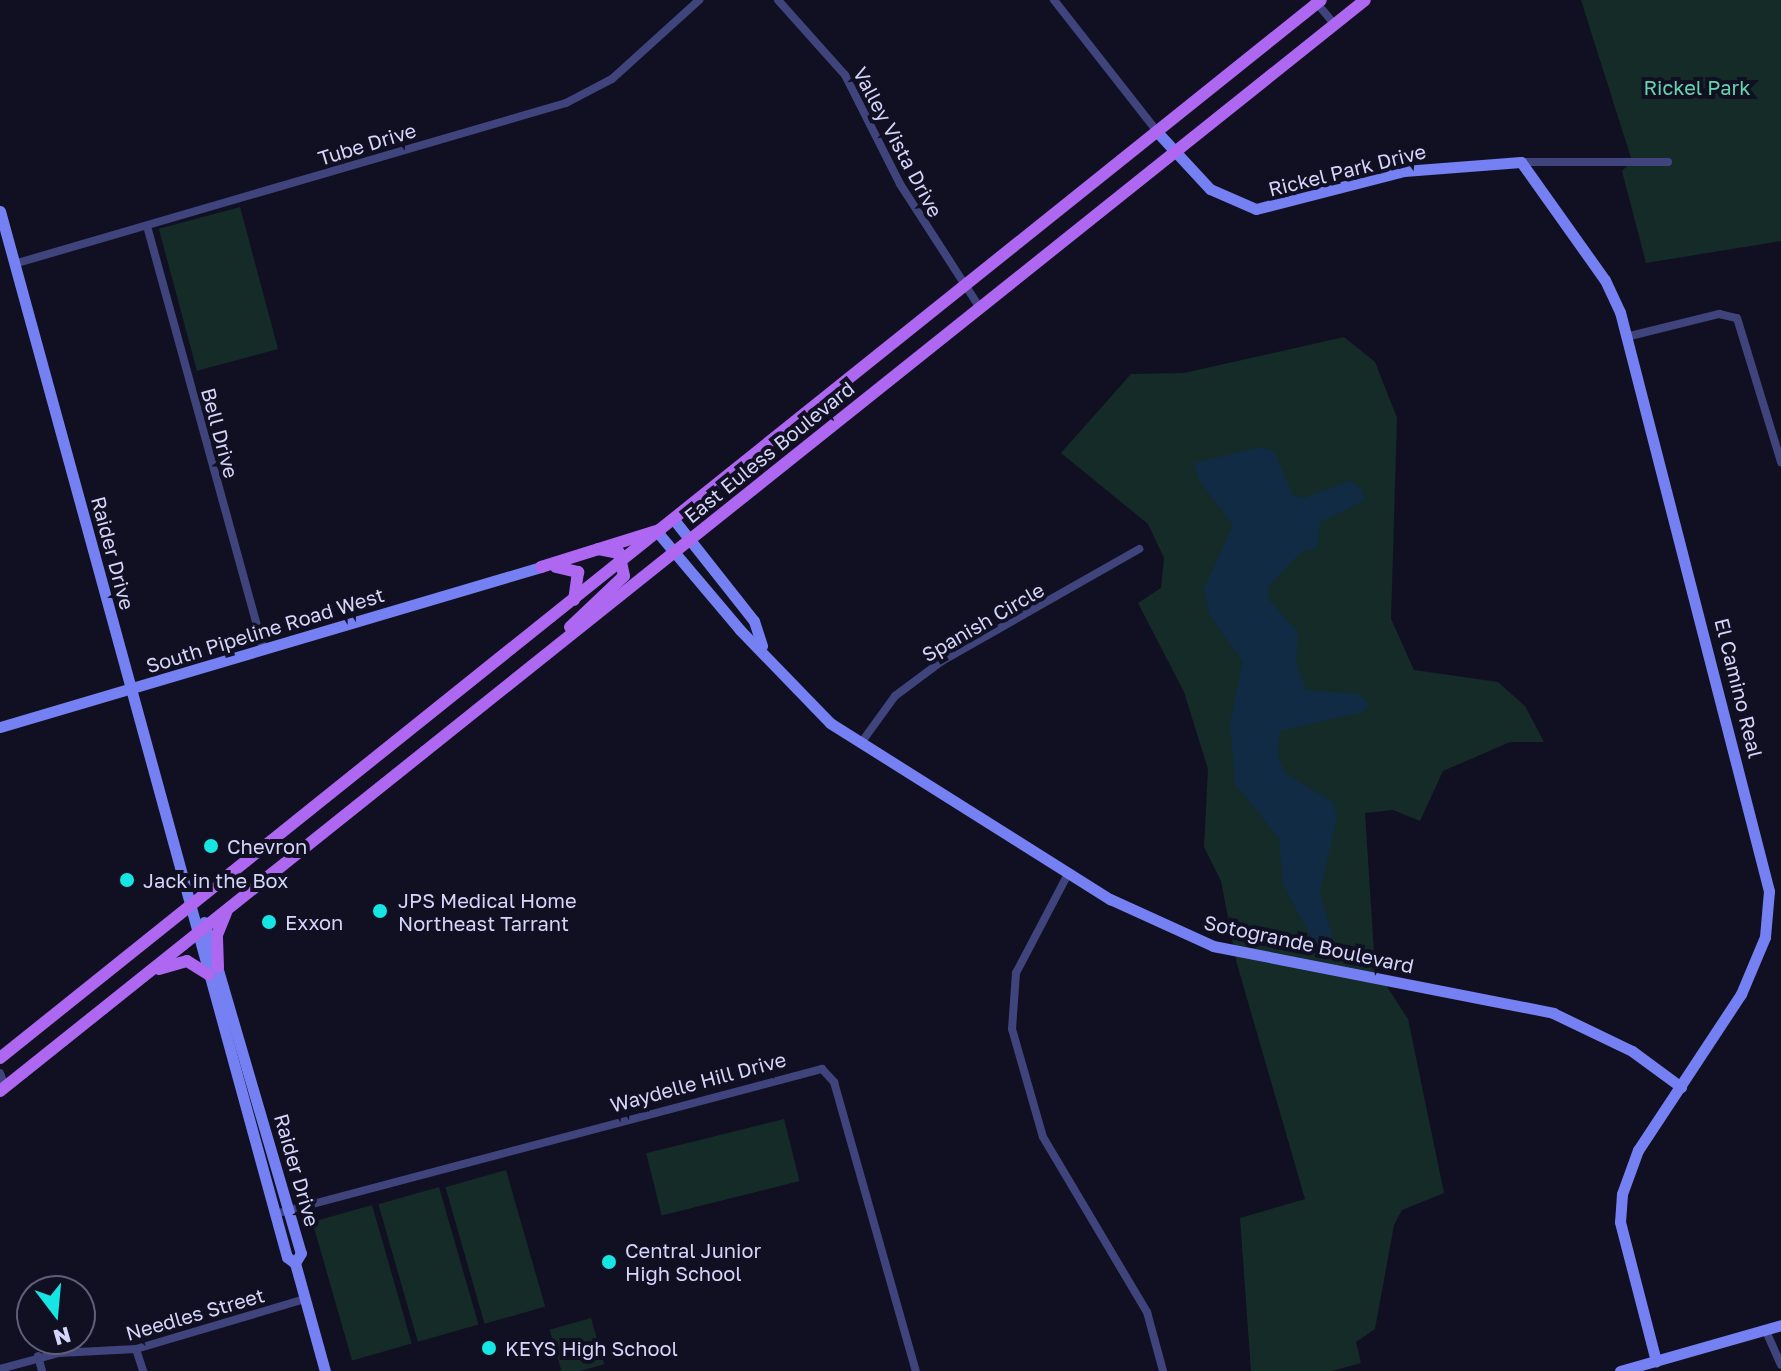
<!DOCTYPE html>
<html>
<head>
<meta charset="utf-8">
<style>
	body { margin:0 }
	#map { position:relative; width:1781px; height:1371px; overflow:hidden; background:#111022; font-family:"Golos Text",sans-serif }
	div>[style] { position:absolute }
	.green>* { inset:0; background:#142b28; transform-origin:0 0 }
	.water>* { inset:0; background:#122b44 }
	.street>* { height:8px; margin:-4px; padding:0 4px; transform-origin:4px; border-radius:4px; background:#40447d }
	.secondary>* { height:11px; margin:-5.5px; padding:0 5.5px; transform-origin:5.5px; border-radius:5.5px; background:#7580f2 }
	.primary>* { height:12px; margin:-6px; padding:0 6px; transform-origin:6px; border-radius:6px; background:#ad67f0 }
	.dots>* { width:22px; height:22px; translate:-50% -50%; box-sizing:border-box; border:4px solid #111022; border-radius:50% }
	span { translate:-50% -50%; white-space:nowrap; text-align:center; line-height:1.15; -webkit-text-stroke:8px #111022; paint-order:stroke }
	.park-label { font-size:20px; color:#68d4ad }
	.street-label { font-size:20px; color:#d5d5fb }
	.poi-label { font-size:20px; color:#d5d5fb }
	.left { translate:0 -50%; text-align:left }
	.north { position:absolute; left:16px; top:1275px; width:80px; height:80px; box-sizing:border-box; background:#111022; border:2px solid #5f5f79; border-radius:50%; rotate:164deg; font-size:22px; font-weight:700; line-height:32px; text-align:center; color:#d5d5fb }
	.north::after { content:''; display:block; margin:auto; width:28px; height:36px; background:#16e6e3; clip-path:polygon(50% 0,100% 100%,50% 72%,0 100%) }
</style>
</head>
<body>
<div id="map">
	<div class="green">
		<i style="clip-path:polygon(1581px 0,1781px 0,1781px 241px,1646px 263px,1622px 171px,1632px 161px)"></i>
		<i style="left:240px;top:207px;width:147px;height:84px;rotate:75deg"></i>
		<i style="clip-path:polygon(1344px 337px,1375px 362px,1397px 418px,1391px 619px,1414px 670px,1498px 682px,1525px 706px,1544px 742px,1510px 742px,1443px 771px,1420px 821px,1393px 810px,1365px 813px,1375px 968px,1408px 1019px,1444px 1193px,1402px 1210px,1394px 1225px,1375px 1329px,1356px 1342px,1361px 1363px,1332px 1371px,1251px 1371px,1240px 1218px,1305px 1199px,1237px 964px,1221px 881px,1204px 847px,1208px 769px,1184px 692px,1138px 603px,1161px 588px,1164px 558px,1148px 524px,1061px 453px,1131px 374px,1184px 373px)"></i>
		<i style="left:784px;top:1119px;width:64px;height:142px;rotate:76deg"></i>
		<i style="left:506px;top:1170px;width:142px;height:63px;rotate:74deg"></i>
		<i style="left:439px;top:1187px;width:143px;height:63px;rotate:74deg"></i>
		<i style="left:372px;top:1205px;width:144px;height:62px;rotate:74deg"></i>
		<i style="left:591px;top:1318px;width:48px;height:43px;rotate:74deg"></i>
	</div>
	<div class="water">
		<i style="clip-path:polygon(1260px 447px,1274px 451px,1293px 496px,1304px 498px,1349px 481px,1361px 488px,1365px 500px,1320px 522px,1317px 548px,1301px 552px,1269px 586px,1268px 599px,1298px 632px,1296px 662px,1306px 690px,1358px 694px,1369px 704px,1363px 712px,1280px 731px,1278px 757px,1286px 774px,1333px 802px,1337px 818px,1320px 892px,1335px 945px,1327px 953px,1319px 952px,1283px 884px,1279px 838px,1235px 784px,1230px 722px,1243px 662px,1209px 614px,1204px 589px,1233px 525px,1200px 482px,1194px 463px)"></i>
	</div>
	<div class="street">
		<i style="left:778px;top:0;width:101px;rotate:48.2deg"></i>
		<i style="left:845px;top:75px;width:122px;rotate:63.2deg"></i>
		<i style="left:900px;top:184px;width:148px;rotate:57.2deg"></i>
		<i style="left:1054px;top:0;width:170px;rotate:51.9deg"></i>
		<i style="left:1315px;top:1px;width:30px;rotate:50deg"></i>
		<i style="left:1521px;top:162px;width:147px"></i>
		<i style="left:147px;top:226px;width:438px;rotate:74.6deg"></i>
		<i style="left:14px;top:264px;width:575px;rotate:-16.26deg"></i>
		<i style="left:566px;top:103px;width:52px;rotate:-27.6deg"></i>
		<i style="left:612px;top:79px;width:118px;rotate:-42.2deg"></i>
		<i style="left:1630px;top:336px;width:92px;rotate:-13.9deg"></i>
		<i style="left:1719px;top:314px;width:18px;rotate:13deg"></i>
		<i style="left:1737px;top:318px;width:151px;rotate:73deg"></i>
		<i style="left:861px;top:743px;width:58px;rotate:-54.1deg"></i>
		<i style="left:895px;top:696px;width:59px;rotate:-36.7deg"></i>
		<i style="left:942px;top:661px;width:227px;rotate:-29.6deg"></i>
		<i style="left:1068px;top:874px;width:112px;rotate:117.7deg"></i>
		<i style="left:1016px;top:973px;width:56px;rotate:94.1deg"></i>
		<i style="left:1012px;top:1029px;width:112px;rotate:74deg"></i>
		<i style="left:1043px;top:1137px;width:204px;rotate:59.3deg"></i>
		<i style="left:1147px;top:1312px;width:61px;rotate:74.8deg"></i>
		<i style="left:0;top:1073px;width:15px;rotate:70deg"></i>
		<i style="left:275px;top:1214px;width:566px;rotate:-14.85deg"></i>
		<i style="left:822px;top:1069px;width:18px;rotate:47deg"></i>
		<i style="left:834px;top:1082px;width:300px;rotate:74.2deg"></i>
		<i style="left:1765px;top:1329px;width:39px;rotate:66deg"></i>
		<i style="left:136px;top:1349px;width:23px;rotate:72deg"></i>
		<i style="left:38px;top:1356px;width:16px;rotate:75deg"></i>
		<i style="left:0;top:1369px;width:61px;rotate:-15.2deg"></i>
		<i style="left:59px;top:1353px;width:77px;rotate:-3deg"></i>
		<i style="left:136px;top:1349px;width:176px;rotate:-16.5deg"></i>
	</div>
	<div class="secondary">
		<i style="left:1159px;top:134px;width:75px;rotate:47.2deg"></i>
		<i style="left:1210px;top:189px;width:50px;rotate:23.5deg"></i>
		<i style="left:1256px;top:209px;width:153px;rotate:-14.4deg"></i>
		<i style="left:1404px;top:171px;width:117px;rotate:-4.4deg"></i>
		<i style="left:1521px;top:162px;width:145px;rotate:54.6deg"></i>
		<i style="left:1605px;top:280px;width:35px;rotate:65deg"></i>
		<i style="left:1620px;top:312px;width:598px;rotate:75.57deg"></i>
		<i style="left:1769px;top:891px;width:46px;rotate:95deg"></i>
		<i style="left:1765px;top:937px;width:62px;rotate:112.8deg"></i>
		<i style="left:1741px;top:994px;width:187px;rotate:123.4deg"></i>
		<i style="left:1638px;top:1150px;width:47px;rotate:110deg"></i>
		<i style="left:1622px;top:1194px;width:28px;rotate:94deg"></i>
		<i style="left:1620px;top:1222px;width:144px;rotate:75.5deg"></i>
		<i style="left:0;top:211px;width:1085px;rotate:74.66deg"></i>
		<i style="left:287px;top:1257px;width:10px;rotate:37deg"></i>
		<i style="left:295px;top:1263px;width:112px;rotate:74.5deg"></i>
		<i style="left:675px;top:521px;width:127px;rotate:51.7deg"></i>
		<i style="left:754px;top:621px;width:26px;rotate:72deg"></i>
		<i style="left:659px;top:534px;width:126px;rotate:49.8deg"></i>
		<i style="left:740px;top:630px;width:129px;rotate:45.9deg"></i>
		<i style="left:830px;top:723px;width:331px;rotate:32.2deg"></i>
		<i style="left:1110px;top:899px;width:113px;rotate:24.5deg"></i>
		<i style="left:1213px;top:946px;width:347px;rotate:11.1deg"></i>
		<i style="left:1553px;top:1013px;width:88px;rotate:25.7deg"></i>
		<i style="left:1632px;top:1051px;width:61px;rotate:36.3deg"></i>
		<i style="left:0;top:727px;width:564px;rotate:-16.48deg"></i>
		<i style="left:204px;top:922px;width:345px;rotate:73.7deg"></i>
		<i style="left:301px;top:1253px;width:12px;rotate:121deg"></i>
		<i style="left:1620px;top:1371px;width:167px;rotate:-15.9deg"></i>
	</div>
	<div class="primary">
		<i style="left:541px;top:567px;width:125px;rotate:-17.3deg"></i>
		<i style="left:556px;top:567px;width:23px;rotate:13deg"></i>
		<i style="left:578px;top:572px;width:28px;rotate:98deg"></i>
		<i style="left:570px;top:627px;width:74px;rotate:-43.4deg"></i>
		<i style="left:624px;top:576px;width:24px;rotate:-102deg"></i>
		<i style="left:619px;top:553px;width:21px;rotate:-169deg"></i>
		<i style="left:218px;top:967px;width:32px;rotate:-92deg"></i>
		<i style="left:217px;top:935px;width:24px;rotate:-68deg"></i>
		<i style="left:159px;top:969px;width:29px;rotate:-16deg"></i>
		<i style="left:187px;top:961px;width:26px;rotate:32deg"></i>
		<i style="left:0;top:1058px;width:1692px;rotate:-38.69deg"></i>
		<i style="left:0;top:1091px;width:1747px;rotate:-38.63deg"></i>
	</div>
	<div class="dots">
		<i style="left:211px;top:846px;background:#16e6e3"></i>
		<i style="left:127px;top:880px;background:#16e6e3"></i>
		<i style="left:380px;top:911px;background:#16e6e3"></i>
		<i style="left:269px;top:922px;background:#16e6e3"></i>
		<i style="left:609px;top:1262px;background:#16e6e3"></i>
		<i style="left:489px;top:1348px;background:#16e6e3"></i>
	</div>
	<div class="park-label">
		<span style="left:1697px;top:87px">Rickel Park</span>
	</div>
	<div class="street-label">
		<span style="left:898px;top:142px;rotate:62deg">Valley Vista Drive</span>
		<span style="left:367px;top:144px;rotate:-17deg">Tube Drive</span>
		<span style="left:1347px;top:170px;rotate:-14deg">Rickel Park Drive</span>
		<span style="left:220px;top:433px;rotate:75deg">Bell Drive</span>
		<span style="left:769px;top:452px;rotate:-39deg">East Euless Boulevard</span>
		<span style="left:113px;top:553px;rotate:75deg">Raider Drive</span>
		<span style="left:983px;top:622px;rotate:-30deg">Spanish Circle</span>
		<span style="left:265px;top:630px;rotate:-17deg">South Pipeline Road West</span>
		<span style="left:1739px;top:688px;rotate:76deg">El Camino Real</span>
		<span style="left:1309px;top:944px;rotate:12deg">Sotogrande Boulevard</span>
		<span style="left:698px;top:1082px;rotate:-15deg">Waydelle Hill Drive</span>
		<span style="left:297px;top:1170px;rotate:74deg">Raider Drive</span>
		<span style="left:195px;top:1314px;rotate:-16deg">Needles Street</span>
	</div>
	<div class="poi-label">
		<span class="left" style="left:227px;top:846px">Chevron</span>
		<span class="left" style="left:143px;top:880px">Jack in the Box</span>
		<span class="left" style="left:398px;top:912px">JPS Medical Home<br>Northeast Tarrant</span>
		<span class="left" style="left:285px;top:922px">Exxon</span>
		<span class="left" style="left:625px;top:1262px">Central Junior<br>High School</span>
		<span class="left" style="left:505px;top:1348px">KEYS High School</span>
	</div>
	<div class="north">N</div>
</div>
</body>
</html>
